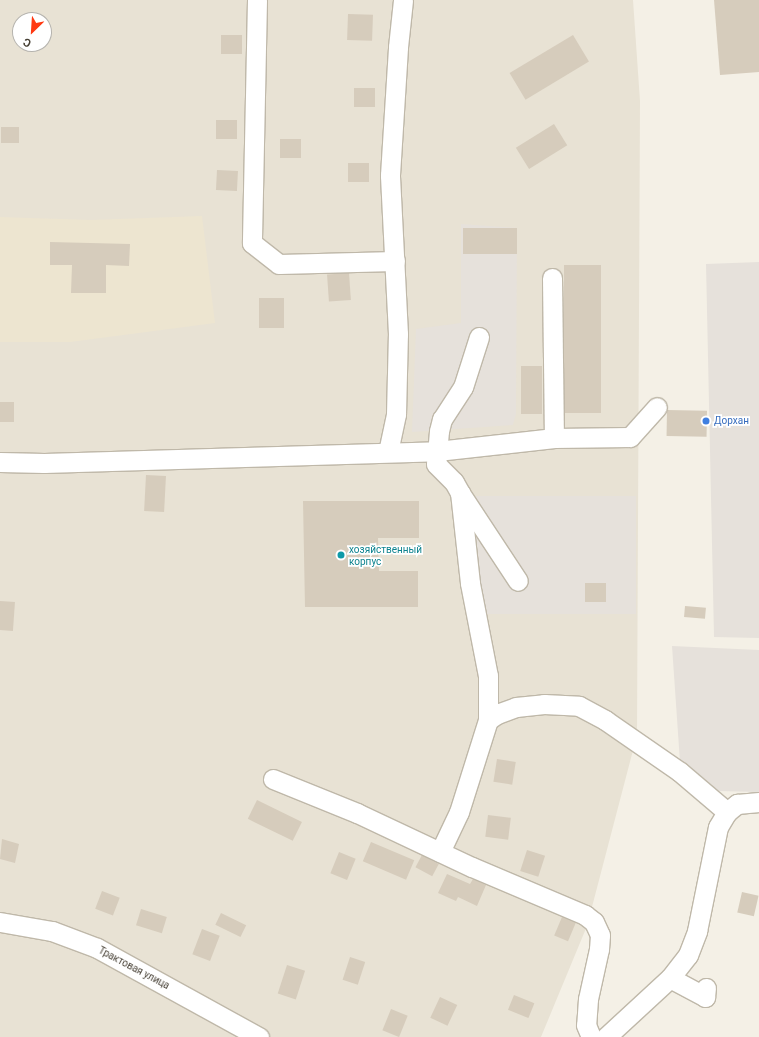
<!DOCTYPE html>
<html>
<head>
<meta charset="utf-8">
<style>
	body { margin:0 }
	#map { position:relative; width:759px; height:1037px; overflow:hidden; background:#f4f0e6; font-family:Roboto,sans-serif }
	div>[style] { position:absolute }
	.residential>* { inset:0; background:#e8e2d4 }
	.industrial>* { inset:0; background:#e6e1db; transform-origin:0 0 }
	.education>* { inset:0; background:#ede5d0 }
	.building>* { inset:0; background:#d6ccbc; transform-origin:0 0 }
	.roads { filter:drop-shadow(1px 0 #bfb8a9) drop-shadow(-1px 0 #bfb8a9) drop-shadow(0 1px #bfb8a9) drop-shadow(0 -1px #bfb8a9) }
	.minor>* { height:19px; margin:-9.5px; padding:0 9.5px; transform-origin:9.5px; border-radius:9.5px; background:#fff }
	.dots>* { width:11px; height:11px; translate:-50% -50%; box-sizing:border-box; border:2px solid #fff; border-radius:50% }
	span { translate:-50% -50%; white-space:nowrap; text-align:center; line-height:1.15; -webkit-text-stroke:3.5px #fff; paint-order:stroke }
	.shop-label { font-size:10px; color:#366cbe }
	.left { translate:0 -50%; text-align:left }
	.culture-label { font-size:10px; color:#0d838f }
	.street-label { font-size:10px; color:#474035 }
	.north { position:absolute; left:12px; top:12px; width:40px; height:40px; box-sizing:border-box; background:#fff; border:1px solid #b5b3ae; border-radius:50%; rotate:205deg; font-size:11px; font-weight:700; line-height:16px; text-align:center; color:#474035 }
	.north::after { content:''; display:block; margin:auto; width:14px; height:18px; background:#ff3912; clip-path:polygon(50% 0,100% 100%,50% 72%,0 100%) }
</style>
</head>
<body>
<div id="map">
	<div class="residential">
		<i style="clip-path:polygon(evenodd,0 0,633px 0,640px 101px,637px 735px,587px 926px,541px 1037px,0 1037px,0 0,20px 20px,44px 20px,44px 44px,20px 44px,20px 20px)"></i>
	</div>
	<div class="industrial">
		<i style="clip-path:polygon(461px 224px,517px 228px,516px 414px,513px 425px,412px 432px,416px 329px,461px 323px)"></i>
		<i style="clip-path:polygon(759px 262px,759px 638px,714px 637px,706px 264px)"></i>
		<i style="left:636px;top:496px;width:118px;height:162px;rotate:90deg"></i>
		<i style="clip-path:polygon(672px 646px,759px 650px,759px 792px,718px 791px,680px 762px)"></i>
	</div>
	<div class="education">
		<i style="clip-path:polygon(202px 216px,215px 323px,70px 342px,0 342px,0 217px,91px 220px)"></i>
	</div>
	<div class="building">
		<i style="clip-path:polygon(714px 0,759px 0,759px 72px,720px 75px)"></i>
		<i style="left:348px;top:14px;width:25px;height:26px;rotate:2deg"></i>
		<i style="left:221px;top:35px;width:21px;height:19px"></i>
		<i style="left:573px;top:35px;width:31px;height:74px;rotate:59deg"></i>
		<i style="left:354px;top:88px;width:21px;height:19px"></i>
		<i style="left:216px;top:120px;width:21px;height:19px"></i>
		<i style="left:554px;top:124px;width:25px;height:45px;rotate:58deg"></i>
		<i style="left:1px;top:127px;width:18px;height:16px"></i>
		<i style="left:280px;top:139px;width:21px;height:19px"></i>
		<i style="left:348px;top:163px;width:21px;height:19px"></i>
		<i style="left:217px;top:170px;width:21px;height:20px;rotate:3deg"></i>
		<i style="left:463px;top:228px;width:54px;height:26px"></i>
		<i style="clip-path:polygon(50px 242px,130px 244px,129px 266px,106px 265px,106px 293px,71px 293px,72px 265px,50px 265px)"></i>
		<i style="left:564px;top:265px;width:37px;height:148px"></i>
		<i style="left:349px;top:273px;width:27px;height:22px;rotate:86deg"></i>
		<i style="left:259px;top:298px;width:25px;height:30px"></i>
		<i style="left:521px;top:366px;width:21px;height:48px"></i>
		<i style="left:0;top:402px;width:14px;height:20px"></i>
		<i style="left:667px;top:410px;width:40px;height:26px;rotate:1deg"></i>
		<i style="left:146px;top:475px;width:20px;height:36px;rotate:3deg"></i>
		<i style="clip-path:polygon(303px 501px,419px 501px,419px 538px,378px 538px,379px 571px,418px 571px,418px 607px,305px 607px)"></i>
		<i style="left:585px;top:583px;width:21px;height:19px"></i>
		<i style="left:0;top:601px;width:15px;height:29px;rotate:4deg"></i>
		<i style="left:685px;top:606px;width:21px;height:11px;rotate:5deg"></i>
		<i style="left:497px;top:759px;width:19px;height:23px;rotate:9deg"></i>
		<i style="left:257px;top:800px;width:50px;height:21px;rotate:26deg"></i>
		<i style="left:488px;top:815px;width:23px;height:22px;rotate:7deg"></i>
		<i style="clip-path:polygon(2px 839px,19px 844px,15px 863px,0 859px)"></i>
		<i style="left:371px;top:842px;width:47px;height:21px;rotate:23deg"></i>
		<i style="left:527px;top:850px;width:19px;height:22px;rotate:18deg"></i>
		<i style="left:339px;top:852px;width:18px;height:23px;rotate:22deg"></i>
		<i style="left:422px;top:855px;width:19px;height:14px;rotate:28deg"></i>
		<i style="clip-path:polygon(447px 874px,470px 884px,473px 879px,486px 885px,477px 906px,458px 897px,456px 901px,438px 893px)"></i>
		<i style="left:102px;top:891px;width:19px;height:19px;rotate:21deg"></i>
		<i style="left:742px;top:892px;width:17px;height:21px;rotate:13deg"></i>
		<i style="left:141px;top:909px;width:27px;height:17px;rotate:17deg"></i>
		<i style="left:221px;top:913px;width:28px;height:13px;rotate:26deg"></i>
		<i style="left:562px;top:917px;width:15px;height:20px;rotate:23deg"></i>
		<i style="left:202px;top:929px;width:19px;height:27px;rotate:21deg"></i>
		<i style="left:350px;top:957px;width:16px;height:24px;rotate:18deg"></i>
		<i style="left:287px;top:965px;width:19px;height:30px;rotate:18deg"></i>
		<i style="left:514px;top:995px;width:22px;height:16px;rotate:22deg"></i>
		<i style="left:440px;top:997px;width:19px;height:23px;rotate:25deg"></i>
		<i style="left:391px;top:1009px;width:18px;height:23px;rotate:22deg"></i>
	</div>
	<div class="roads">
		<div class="minor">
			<i style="left:257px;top:0;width:243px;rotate:91.2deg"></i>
			<i style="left:252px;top:243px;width:34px;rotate:38deg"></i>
			<i style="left:279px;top:264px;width:116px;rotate:-1.5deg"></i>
			<i style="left:552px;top:278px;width:160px;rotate:89.3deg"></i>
			<i style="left:479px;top:337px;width:52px;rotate:107.7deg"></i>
			<i style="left:463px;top:387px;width:38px;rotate:123deg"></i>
			<i style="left:442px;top:419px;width:12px;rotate:104deg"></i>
			<i style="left:439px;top:431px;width:33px;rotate:95deg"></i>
			<i style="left:436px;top:464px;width:25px;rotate:45deg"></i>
			<i style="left:454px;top:482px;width:13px;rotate:61deg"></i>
			<i style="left:460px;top:493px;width:105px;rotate:56.6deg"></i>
			<i style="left:388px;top:452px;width:39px;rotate:-78deg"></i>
			<i style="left:396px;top:414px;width:80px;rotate:-88.6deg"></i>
			<i style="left:398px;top:334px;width:159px;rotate:-92.9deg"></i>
			<i style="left:390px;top:175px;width:128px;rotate:-86.4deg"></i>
			<i style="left:398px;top:47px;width:47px;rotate:-83.9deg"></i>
			<i style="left:0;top:462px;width:44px;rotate:1.3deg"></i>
			<i style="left:44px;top:463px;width:393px;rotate:-1.7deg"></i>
			<i style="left:437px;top:451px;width:118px;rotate:-6.3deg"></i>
			<i style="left:554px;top:438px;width:76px;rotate:-0.8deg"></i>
			<i style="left:630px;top:437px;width:40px;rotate:-48deg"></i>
			<i style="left:488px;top:720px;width:11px;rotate:-34deg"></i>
			<i style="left:497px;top:714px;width:20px;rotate:-20deg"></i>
			<i style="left:516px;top:707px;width:28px;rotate:-6deg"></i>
			<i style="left:544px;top:704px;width:35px;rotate:3deg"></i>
			<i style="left:579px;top:706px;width:30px;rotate:28deg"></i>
			<i style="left:605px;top:720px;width:91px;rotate:34.7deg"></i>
			<i style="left:680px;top:772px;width:62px;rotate:40.4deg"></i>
			<i style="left:273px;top:779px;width:91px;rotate:22deg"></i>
			<i style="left:357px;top:813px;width:127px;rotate:25.2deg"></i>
			<i style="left:472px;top:867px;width:123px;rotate:23deg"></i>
			<i style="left:585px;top:915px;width:11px;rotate:38deg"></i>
			<i style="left:594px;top:922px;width:14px;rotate:65deg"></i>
			<i style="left:600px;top:935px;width:14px;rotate:94deg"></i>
			<i style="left:599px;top:949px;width:51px;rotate:102.4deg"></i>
			<i style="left:588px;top:999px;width:26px;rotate:94deg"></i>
			<i style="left:586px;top:1025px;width:13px;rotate:67deg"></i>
			<i style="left:440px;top:852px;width:44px;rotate:-64.6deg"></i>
			<i style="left:459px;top:812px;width:96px;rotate:-72.5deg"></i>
			<i style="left:488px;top:720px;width:44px;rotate:-90deg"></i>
			<i style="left:488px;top:676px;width:95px;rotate:-101deg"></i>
			<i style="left:470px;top:583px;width:91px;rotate:-96.3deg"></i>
			<i style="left:0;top:922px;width:53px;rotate:9.8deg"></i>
			<i style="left:52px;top:931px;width:48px;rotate:20.7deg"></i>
			<i style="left:97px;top:948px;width:185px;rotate:28.8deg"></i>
			<i style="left:670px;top:978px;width:40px;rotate:28deg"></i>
			<i style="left:705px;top:997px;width:9px;rotate:-84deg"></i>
			<i style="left:606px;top:1037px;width:87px;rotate:-42.7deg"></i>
			<i style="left:670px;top:978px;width:29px;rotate:-52deg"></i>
			<i style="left:688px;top:955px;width:26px;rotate:-69deg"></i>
			<i style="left:697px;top:931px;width:106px;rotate:-78.6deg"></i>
			<i style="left:718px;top:827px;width:17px;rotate:-59deg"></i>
			<i style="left:727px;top:812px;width:13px;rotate:-39deg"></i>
			<i style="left:737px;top:804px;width:22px;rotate:-5deg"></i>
		</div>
	</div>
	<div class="dots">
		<i style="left:706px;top:421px;background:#3f7fe0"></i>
		<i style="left:341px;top:555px;background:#0f9aa8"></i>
	</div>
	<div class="shop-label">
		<span class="left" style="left:714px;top:421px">Дорхан</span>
	</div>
	<div class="culture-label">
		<span class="left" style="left:349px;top:555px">хозяйственный<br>корпус</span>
	</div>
	<div class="street-label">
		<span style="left:134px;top:968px;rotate:28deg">Трактовая улица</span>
	</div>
	<div class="north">С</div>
</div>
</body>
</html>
